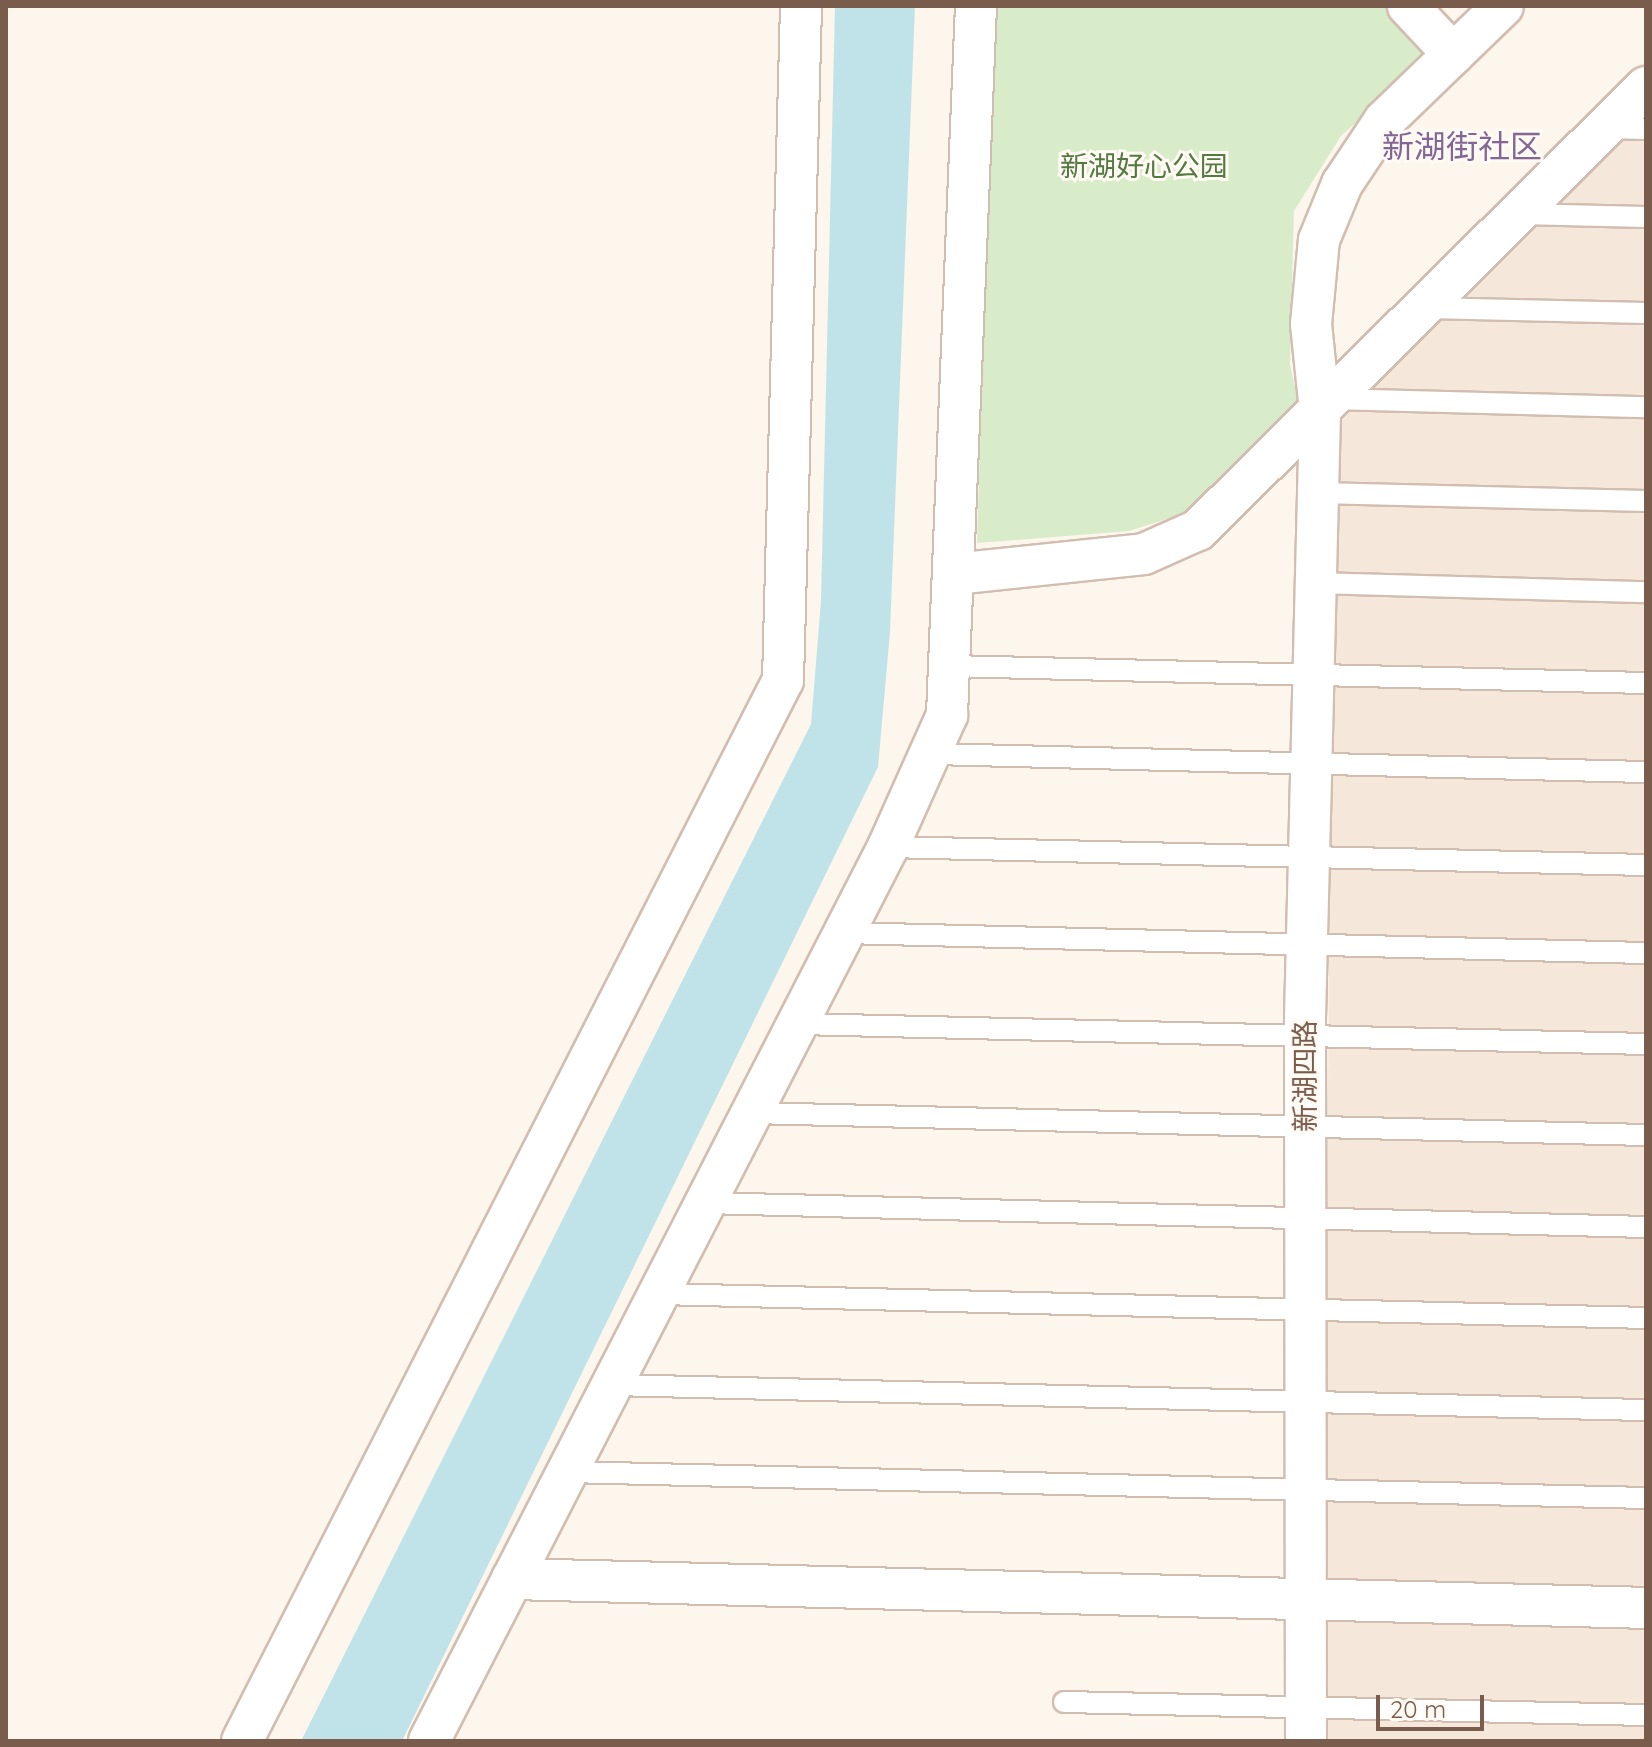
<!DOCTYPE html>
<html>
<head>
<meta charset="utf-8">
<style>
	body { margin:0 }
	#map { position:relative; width:1652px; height:1747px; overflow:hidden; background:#fdf6ec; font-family:Quicksand,"Noto Sans SC",sans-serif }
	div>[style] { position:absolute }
	.residential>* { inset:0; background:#f5e8da }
	.green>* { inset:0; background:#d8ecc9 }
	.water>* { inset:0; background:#bfe3e8 }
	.roads { filter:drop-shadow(2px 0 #d1beb0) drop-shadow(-2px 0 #d1beb0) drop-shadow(0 2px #d1beb0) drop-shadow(0 -2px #d1beb0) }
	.lane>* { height:20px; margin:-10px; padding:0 10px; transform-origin:10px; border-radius:10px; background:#fff }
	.street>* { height:40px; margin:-20px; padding:0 20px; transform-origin:20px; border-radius:20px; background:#fff }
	span { translate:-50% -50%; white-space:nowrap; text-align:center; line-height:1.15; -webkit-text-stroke:6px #fffaf3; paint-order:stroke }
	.park-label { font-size:28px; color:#537a41 }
	.street-label { font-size:28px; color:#7a5c4d }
	.quarter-label { font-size:32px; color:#846695 }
	.frame { position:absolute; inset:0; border:8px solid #7a5c4d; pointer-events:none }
	.scale { position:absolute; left:1376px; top:1695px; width:108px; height:36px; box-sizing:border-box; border:4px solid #7a5c4d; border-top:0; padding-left:10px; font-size:24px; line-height:28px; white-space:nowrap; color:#7a5c4d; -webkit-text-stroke:6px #fffaf3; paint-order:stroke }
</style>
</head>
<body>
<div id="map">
	<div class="residential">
		<i style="clip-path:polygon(1646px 115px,1646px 1741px,1322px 1741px,1334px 428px)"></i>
	</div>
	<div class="green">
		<i style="clip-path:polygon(994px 6px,1387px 6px,1432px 54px,1341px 136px,1294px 211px,1290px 364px,1301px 415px,1183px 514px,1129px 531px,977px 543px)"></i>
	</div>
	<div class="water">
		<i style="clip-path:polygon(835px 6px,915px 6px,890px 632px,878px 767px,402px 1741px,301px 1741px,811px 724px,821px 601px)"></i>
	</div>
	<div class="roads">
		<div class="lane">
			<i style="left:1606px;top:128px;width:40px;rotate:1.4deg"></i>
			<i style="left:1519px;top:214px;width:127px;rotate:1.4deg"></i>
			<i style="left:1426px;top:308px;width:220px;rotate:1.3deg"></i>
			<i style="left:1332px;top:399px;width:314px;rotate:1.5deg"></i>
			<i style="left:1318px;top:493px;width:328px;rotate:1.4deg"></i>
			<i style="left:1316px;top:583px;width:330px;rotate:1.6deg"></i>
			<i style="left:950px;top:666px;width:696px;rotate:1.4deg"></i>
			<i style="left:933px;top:754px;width:713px;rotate:1.45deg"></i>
			<i style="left:888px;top:847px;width:758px;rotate:1.36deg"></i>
			<i style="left:844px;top:933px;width:802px;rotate:1.43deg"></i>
			<i style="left:798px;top:1024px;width:848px;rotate:1.35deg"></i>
			<i style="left:752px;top:1113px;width:894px;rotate:1.41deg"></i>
			<i style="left:705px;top:1203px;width:941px;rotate:1.46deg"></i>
			<i style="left:659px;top:1294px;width:987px;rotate:1.39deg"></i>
			<i style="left:612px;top:1385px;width:1034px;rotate:1.39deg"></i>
			<i style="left:567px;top:1472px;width:1079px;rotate:1.38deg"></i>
			<i style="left:1064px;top:1702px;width:582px;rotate:1.28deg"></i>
		</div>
		<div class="street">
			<i style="left:1408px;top:6px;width:66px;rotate:46.8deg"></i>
			<i style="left:954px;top:574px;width:191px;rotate:-6deg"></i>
			<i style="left:1144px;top:554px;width:59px;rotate:-24deg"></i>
			<i style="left:1198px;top:530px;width:630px;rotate:-44.68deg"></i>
			<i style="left:512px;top:1579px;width:1134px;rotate:1.46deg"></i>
			<i style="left:242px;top:1741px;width:1191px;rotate:-62.98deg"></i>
			<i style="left:783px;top:680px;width:674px;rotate:-88.47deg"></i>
			<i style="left:429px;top:1741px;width:1005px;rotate:-62.82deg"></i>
			<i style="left:888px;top:847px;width:145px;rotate:-65.9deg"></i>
			<i style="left:947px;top:715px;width:710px;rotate:-87.66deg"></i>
			<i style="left:1306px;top:1741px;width:723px;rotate:-90.08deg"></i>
			<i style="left:1305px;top:1018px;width:607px;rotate:-88.58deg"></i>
			<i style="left:1320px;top:411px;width:87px;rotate:-95.9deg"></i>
			<i style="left:1311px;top:324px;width:84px;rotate:-84.6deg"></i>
			<i style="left:1319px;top:240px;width:61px;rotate:-67.7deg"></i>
			<i style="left:1342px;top:184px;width:76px;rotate:-56.3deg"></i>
			<i style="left:1384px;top:121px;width:165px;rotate:-44deg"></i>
		</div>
	</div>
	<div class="park-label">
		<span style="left:1144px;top:166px">新湖好心公园</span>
	</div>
	<div class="street-label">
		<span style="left:1305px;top:1076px;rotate:-90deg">新湖四路</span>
	</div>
	<div class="quarter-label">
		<span style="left:1462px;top:146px">新湖街社区</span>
	</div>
	<div class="frame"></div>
	<div class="scale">20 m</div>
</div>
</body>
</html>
